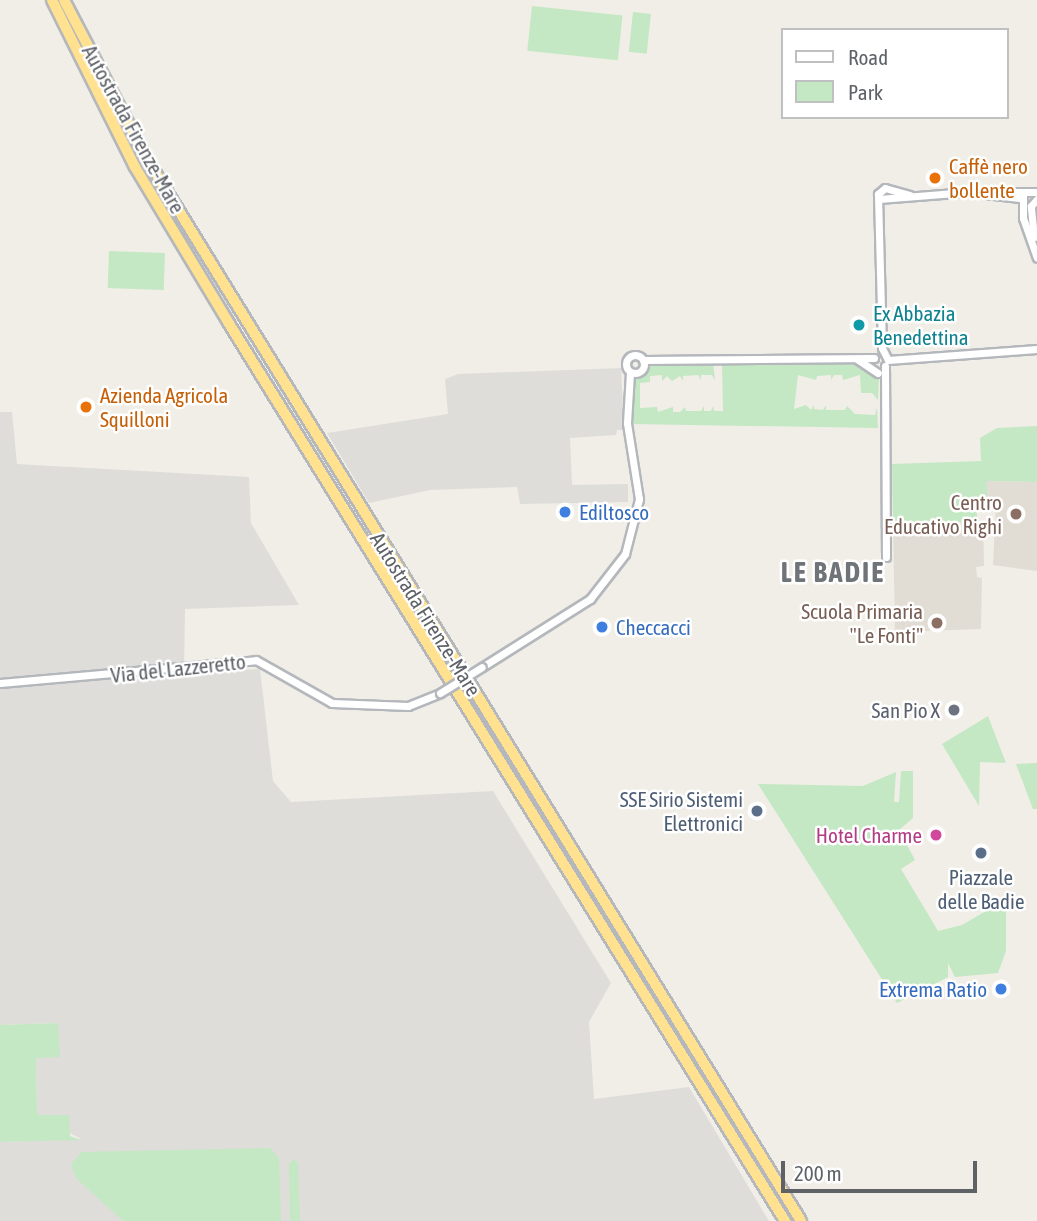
<!DOCTYPE html>
<html>
<head>
<meta charset="utf-8">
<style>
	body { margin:0 }
	#map { position:relative; width:1037px; height:1221px; overflow:hidden; background:#f0eee7; font-family:"Asap Condensed",sans-serif }
	div>[style] { position:absolute }
	.industrial>* { inset:0; background:#dfddd9 }
	.education>* { inset:0; background:#e1ddd5 }
	.green>* { inset:0; background:#c3e8c3; transform-origin:0 0 }
	.roads { filter:drop-shadow(2px 0 #b4b7bb) drop-shadow(-2px 0 #b4b7bb) drop-shadow(0 2px #b4b7bb) drop-shadow(0 -2px #b4b7bb) }
	.tertiary>* { height:7px; margin:-3.5px; padding:0 3.5px; transform-origin:3.5px; border-radius:3.5px; background:#fff }
	.tertiary>.ring { margin:-3.5px; padding:0; box-sizing:content-box; background:none; border:7px solid #fff; border-radius:50% }
	.motorway>* { height:10px; margin:-5px; padding:0 5px; transform-origin:5px; border-radius:5px; background:#ffe18f }
	.bridges { filter:drop-shadow(2px 0 #b4b7bb) drop-shadow(-2px 0 #b4b7bb) drop-shadow(0 2px #b4b7bb) drop-shadow(0 -2px #b4b7bb) }
	.tertiary-bridge>* { height:7px; margin:-3.5px; padding:0 3.5px; transform-origin:3.5px; border-radius:3.5px; background:#fff }
	.dots>* { width:19px; height:19px; translate:-50% -50%; box-sizing:border-box; border:4px solid #fff; border-radius:50% }
	span { translate:-50% -50%; white-space:nowrap; text-align:center; line-height:1.15; -webkit-text-stroke:5px #fff; paint-order:stroke }
	.street-label { font-size:21px; color:#5e6267 }
	.food-label { font-size:21px; color:#c56008 }
	.left { translate:0 -50%; text-align:left }
	.culture-label { font-size:21px; color:#0d838f }
	.education-label { font-size:21px; color:#785e54 }
	.right { translate:-100% -50%; text-align:right }
	.shop-label { font-size:21px; color:#366cbe }
	.worship-label { font-size:21px; color:#5b616d }
	.service-label { font-size:21px; color:#4e5e75 }
	.hotel-label { font-size:21px; color:#b23c85 }
	.district-label { font-size:28px; color:#6f7479; font-weight:700; letter-spacing:2px }
	.legend { position:absolute; left:781px; top:28px; width:228px; height:91px; box-sizing:border-box; background:#fff; border:2px solid #bfc0c2; margin:0; padding:9px 12px; list-style:none; font-size:21px; color:#5e6267 }
	.legend li { display:flex; align-items:center; gap:14px; height:35px }
	.legend b { width:35px; border:2px solid #bfc0c2 }
	.scale { position:absolute; left:781px; top:1161px; width:196px; height:32px; box-sizing:border-box; border:4px solid #5e6267; border-top:0; padding-left:9px; font-size:21px; line-height:24px; white-space:nowrap; color:#5e6267; -webkit-text-stroke:5px #fff; paint-order:stroke }
</style>
</head>
<body>
<div id="map">
	<div class="industrial">
		<i style="clip-path:polygon(621px 368px,624px 430px,617px 430px,616px 435px,570px 438px,572px 485px,628px 484px,628px 502px,520px 504px,517px 487px,430px 490px,369px 503px,327px 433px,448px 414px,445px 379px,458px 374px)"></i>
		<i style="clip-path:polygon(0 412px,12px 412px,17px 464px,249px 477px,251px 523px,299px 605px,185px 609px,184px 672px,260px 669px,273px 781px,291px 802px,493px 791px,611px 983px,589px 1022px,594px 1099px,689px 1087px,769px 1221px,0 1221px,0 1142px,81px 1139px,37px 1116px,36px 1058px,58px 1023px,0 1025px)"></i>
	</div>
	<div class="education">
		<i style="clip-path:polygon(987px 481px,1037px 482px,1037px 571px,993px 565px,996px 505px,987px 500px)"></i>
		<i style="clip-path:polygon(983px 522px,984px 566px,976px 567px,977px 577px,982px 578px,981px 629px,895px 632px,893px 523px)"></i>
	</div>
	<div class="green">
		<i style="left:532px;top:6px;width:91px;height:45px;rotate:6deg"></i>
		<i style="left:633px;top:12px;width:18px;height:40px;rotate:6deg"></i>
		<i style="left:109px;top:251px;width:56px;height:37px;rotate:2deg"></i>
		<i style="clip-path:polygon(713px 361px,715px 381px,712px 375px,701px 375px,701px 380px,698px 375px,683px 376px,683px 381px,680px 376px,672px 381px,667px 376px,662px 381px,662px 375px,650px 376px,650px 382px,640px 383px,640px 408px,657px 407px,658px 412px,673px 407px,673px 412px,680px 412px,685px 407px,686px 411px,701px 411px,704px 406px,704px 411px,711px 411px,713px 406px,714px 411px,723px 411px,722px 361px,854px 363px,879px 378px,878px 400px,872px 393px,861px 393px,860px 375px,843px 380px,842px 375px,834px 375px,831px 380px,831px 375px,817px 376px,816px 380px,798px 375px,794px 409px,806px 405px,811px 410px,814px 405px,814px 409px,823px 410px,826px 405px,826px 410px,845px 410px,847px 406px,855px 414px,875px 415px,877px 407px,878px 428px,631px 424px,632px 382px,648px 366px)"></i>
		<i style="clip-path:polygon(1037px 426px,1037px 482px,987px 481px,987px 500px,977px 505px,977px 522px,893px 523px,892px 464px,981px 461px,980px 438px,997px 428px)"></i>
		<i style="clip-path:polygon(988px 716px,1006px 763px,980px 762px,979px 806px,942px 744px)"></i>
		<i style="clip-path:polygon(1037px 763px,1037px 809px,1033px 809px,1016px 764px)"></i>
		<i style="clip-path:polygon(901px 771px,913px 771px,913px 818px,899px 830px,915px 860px,901px 869px,938px 931px,962px 925px,998px 904px,1000px 909px,1006px 908px,1006px 951px,998px 973px,955px 977px,948px 963px,948px 977px,897px 1003px,758px 784px,863px 786px,896px 772px,894px 802px,899px 802px)"></i>
		<i style="clip-path:polygon(58px 1023px,60px 1057px,36px 1058px,37px 1115px,69px 1115px,70px 1136px,81px 1140px,0 1142px,0 1025px)"></i>
		<i style="clip-path:polygon(270px 1148px,279px 1158px,281px 1221px,123px 1221px,76px 1178px,71px 1164px,82px 1152px)"></i>
		<i style="clip-path:polygon(294px 1159px,298px 1163px,300px 1221px,290px 1221px,289px 1164px)"></i>
	</div>
	<div class="roads">
		<div class="tertiary">
			<i style="left:1000px;top:192px;width:37px"></i>
			<i style="left:1023px;top:193px;width:25px;rotate:90deg"></i>
			<i style="left:1023px;top:218px;width:42px;rotate:70.7deg"></i>
			<i style="left:879px;top:199px;width:89px;rotate:-4.5deg"></i>
			<i style="left:968px;top:192px;width:52px;rotate:6.6deg"></i>
			<i style="left:1034px;top:237px;width:31px;rotate:-96deg"></i>
			<i style="left:1031px;top:206px;width:9px;rotate:-49deg"></i>
			<i class="ring" style="left:626px;top:355px;width:11px;height:11px"></i>
			<i style="left:857px;top:359px;width:25px;rotate:34deg"></i>
			<i style="left:643px;top:360px;width:231px;rotate:-0.5deg"></i>
			<i style="left:888px;top:360px;width:13px;rotate:-117deg"></i>
			<i style="left:882px;top:348px;width:154px;rotate:-91.5deg"></i>
			<i style="left:878px;top:194px;width:9px;rotate:-41deg"></i>
			<i style="left:885px;top:188px;width:26px;rotate:16deg"></i>
			<i style="left:888px;top:360px;width:149px;rotate:-4.2deg"></i>
			<i style="left:885px;top:366px;width:191px;rotate:89.7deg"></i>
			<i style="left:482px;top:667px;width:128px;rotate:-32.2deg"></i>
			<i style="left:590px;top:599px;width:57px;rotate:-52.1deg"></i>
			<i style="left:625px;top:554px;width:57px;rotate:-75.7deg"></i>
			<i style="left:639px;top:499px;width:77px;rotate:-99deg"></i>
			<i style="left:627px;top:423px;width:51px;rotate:-86.6deg"></i>
			<i style="left:0;top:683px;width:257px;rotate:-5.1deg"></i>
			<i style="left:256px;top:660px;width:87px;rotate:29.5deg"></i>
			<i style="left:332px;top:703px;width:76px;rotate:2.3deg"></i>
			<i style="left:408px;top:706px;width:35px;rotate:-22deg"></i>
		</div>
		<div class="motorway">
			<i style="left:52px;top:0;width:186px;rotate:63.6deg"></i>
			<i style="left:135px;top:167px;width:181px;rotate:59deg"></i>
			<i style="left:228px;top:322px;width:1058px;rotate:58.22deg"></i>
			<i style="left:64px;top:0;width:179px;rotate:62.4deg"></i>
			<i style="left:147px;top:159px;width:1247px;rotate:58.37deg"></i>
		</div>
	</div>
	<div class="bridges">
		<div class="tertiary-bridge">
			<i style="left:440px;top:693px;width:49px;rotate:-31.8deg"></i>
		</div>
	</div>
	<div class="dots">
		<i style="left:935px;top:178px;background:#e8710a"></i>
		<i style="left:859px;top:325px;background:#0f9aa8"></i>
		<i style="left:86px;top:407px;background:#e8710a"></i>
		<i style="left:565px;top:512px;background:#3f7fe0"></i>
		<i style="left:1016px;top:514px;background:#8d6e63"></i>
		<i style="left:937px;top:623px;background:#8d6e63"></i>
		<i style="left:602px;top:627px;background:#3f7fe0"></i>
		<i style="left:954px;top:710px;background:#6b7280"></i>
		<i style="left:757px;top:811px;background:#5c6f8a"></i>
		<i style="left:936px;top:835px;background:#d1479c"></i>
		<i style="left:981px;top:853px;background:#5c6f8a"></i>
		<i style="left:1001px;top:989px;background:#3f7fe0"></i>
	</div>
	<div class="street-label">
		<span style="left:134px;top:129px;rotate:61deg">Autostrada Firenze-Mare</span>
		<span style="left:426px;top:614px;rotate:58deg">Autostrada Firenze-Mare</span>
		<span style="left:178px;top:668px;rotate:-6deg">Via del Lazzeretto</span>
	</div>
	<div class="food-label">
		<span class="left" style="left:949px;top:178px">Caffè nero<br>bollente</span>
		<span class="left" style="left:100px;top:407px">Azienda Agricola<br>Squilloni</span>
	</div>
	<div class="culture-label">
		<span class="left" style="left:873px;top:325px">Ex Abbazia<br>Benedettina</span>
	</div>
	<div class="education-label">
		<span class="right" style="left:1002px;top:514px">Centro<br>Educativo Righi</span>
		<span class="right" style="left:923px;top:623px">Scuola Primaria<br>"Le Fonti"</span>
	</div>
	<div class="shop-label">
		<span class="left" style="left:579px;top:512px">Ediltosco</span>
		<span class="left" style="left:616px;top:627px">Checcacci</span>
		<span class="right" style="left:987px;top:989px">Extrema Ratio</span>
	</div>
	<div class="worship-label">
		<span class="right" style="left:940px;top:710px">San Pio X</span>
	</div>
	<div class="service-label">
		<span class="right" style="left:743px;top:811px">SSE Sirio Sistemi<br>Elettronici</span>
		<span style="left:981px;top:889px">Piazzale<br>delle Badie</span>
	</div>
	<div class="hotel-label">
		<span class="right" style="left:922px;top:835px">Hotel Charme</span>
	</div>
	<div class="district-label">
		<span style="left:833px;top:572px">LE BADIE</span>
	</div>
	<ul class="legend">
	<li><b style="height:9px;background:#fff"></b>Road</li>
	<li><b style="height:19px;background:#c3e8c3"></b>Park</li>
	</ul>
	<div class="scale">200 m</div>
</div>
</body>
</html>
